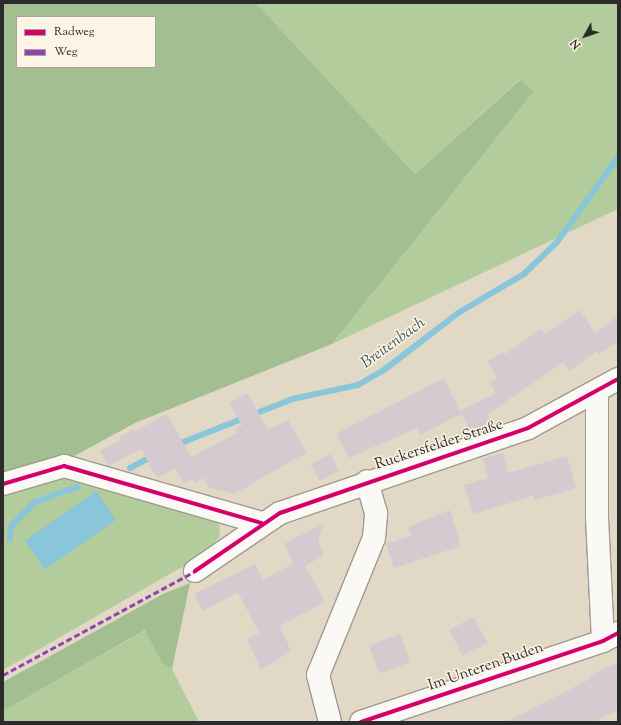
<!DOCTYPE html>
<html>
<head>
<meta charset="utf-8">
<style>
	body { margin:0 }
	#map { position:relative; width:621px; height:725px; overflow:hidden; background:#e1d8c5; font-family:"Sorts Mill Goudy",serif }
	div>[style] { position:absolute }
	.green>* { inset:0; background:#b2cd9b }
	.forest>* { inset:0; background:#a3bf92 }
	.water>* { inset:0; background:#8ac6d9; transform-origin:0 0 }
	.stream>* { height:6px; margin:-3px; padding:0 3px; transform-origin:3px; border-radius:3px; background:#8ac6d9 }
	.building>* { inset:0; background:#d5cacf; transform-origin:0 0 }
	.roads { filter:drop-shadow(1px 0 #9f9a8f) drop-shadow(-1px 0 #9f9a8f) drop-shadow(0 1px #9f9a8f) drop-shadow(0 -1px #9f9a8f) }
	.minor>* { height:22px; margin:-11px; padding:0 11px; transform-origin:11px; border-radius:11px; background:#faf9f6 }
	.quiet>* { height:3px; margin-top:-1.5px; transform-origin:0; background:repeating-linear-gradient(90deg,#8e44ad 0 6px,transparent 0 9px) }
	.cycleway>* { height:4px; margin:-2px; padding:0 2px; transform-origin:2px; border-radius:2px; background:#d6006c }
	span { translate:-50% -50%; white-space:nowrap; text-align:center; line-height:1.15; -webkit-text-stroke:3px #fcf5e5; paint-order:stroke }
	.street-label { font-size:15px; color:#2b2b2b }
	.water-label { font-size:16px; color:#3c5762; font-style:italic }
	.frame { position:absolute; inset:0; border:4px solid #2b2b2b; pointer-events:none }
	.legend { position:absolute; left:16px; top:16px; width:140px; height:52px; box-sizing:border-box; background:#fcf5e5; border:1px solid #a8a49b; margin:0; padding:5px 7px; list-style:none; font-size:12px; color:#2b2b2b }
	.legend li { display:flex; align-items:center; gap:8px; height:20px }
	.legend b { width:20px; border:1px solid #a8a49b }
	.north { position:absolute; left:565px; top:16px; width:40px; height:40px; -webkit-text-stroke:3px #fcf5e5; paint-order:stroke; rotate:230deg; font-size:11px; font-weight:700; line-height:16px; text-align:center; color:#2b2b2b }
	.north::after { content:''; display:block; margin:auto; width:14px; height:18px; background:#2b2b2b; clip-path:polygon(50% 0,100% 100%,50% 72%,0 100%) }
</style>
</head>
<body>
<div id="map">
	<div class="green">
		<i style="clip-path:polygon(256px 3px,618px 3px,618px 209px,332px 344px,534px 91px,519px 80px,415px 174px)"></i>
		<i style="clip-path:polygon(65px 470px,219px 523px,220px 536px,206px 553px,3px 670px,3px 484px)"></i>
		<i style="clip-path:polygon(146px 630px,162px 663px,172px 669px,199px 722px,3px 722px,3px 711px)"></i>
	</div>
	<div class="forest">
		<i style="clip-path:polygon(evenodd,3px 3px,256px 3px,415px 174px,520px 80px,534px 91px,332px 344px,135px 423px,67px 460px,3px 481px,3px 3px,17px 17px,155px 17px,155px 67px,17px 67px,17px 17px)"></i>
		<i style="clip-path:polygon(190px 583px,172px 669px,162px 663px,145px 630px,3px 711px,3px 682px,163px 594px)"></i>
	</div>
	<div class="water">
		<i style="left:96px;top:491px;width:35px;height:87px;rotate:55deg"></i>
	</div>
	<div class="stream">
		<i style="left:176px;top:445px;width:125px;rotate:-21.6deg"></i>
		<i style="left:292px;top:399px;width:67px;rotate:-12deg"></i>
		<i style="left:358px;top:385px;width:30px;rotate:-30deg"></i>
		<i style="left:384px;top:370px;width:93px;rotate:-37.6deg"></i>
		<i style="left:458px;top:313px;width:77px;rotate:-30.6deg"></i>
		<i style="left:524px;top:274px;width:46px;rotate:-44.1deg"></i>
		<i style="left:557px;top:242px;width:105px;rotate:-54.3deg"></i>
		<i style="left:130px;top:468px;width:26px;rotate:-28deg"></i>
		<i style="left:10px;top:539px;width:13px;rotate:-86deg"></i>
		<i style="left:11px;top:526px;width:34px;rotate:-45deg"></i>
		<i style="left:35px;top:502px;width:45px;rotate:-19.7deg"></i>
	</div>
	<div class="building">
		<i style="clip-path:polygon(580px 310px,595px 333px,618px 316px,618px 341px,599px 354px,597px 351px,569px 371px,563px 362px,487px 415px,491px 422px,471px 433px,460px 411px,496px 393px,490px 383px,498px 378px,487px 362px,503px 352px,505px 354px,541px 329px,545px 334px)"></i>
		<i style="clip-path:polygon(444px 378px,461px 414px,420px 435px,417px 428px,349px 458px,336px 434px)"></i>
		<i style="clip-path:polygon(247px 393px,268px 430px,288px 420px,306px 453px,234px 494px,208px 487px,204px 478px,194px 483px,192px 479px,184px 484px,175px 468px,157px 478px,141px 449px,108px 466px,100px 451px,121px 440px,119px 437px,134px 429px,135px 431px,167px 414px,191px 457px,237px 433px,235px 429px,242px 426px,230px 403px)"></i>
		<i style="clip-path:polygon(503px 453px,508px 473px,567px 456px,576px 488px,534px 500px,533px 496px,473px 514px,464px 485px,488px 478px,483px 459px)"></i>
		<i style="left:330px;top:454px;width:19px;height:22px;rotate:62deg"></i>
		<i style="clip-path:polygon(450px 510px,461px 546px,394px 568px,386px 544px,411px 536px,408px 527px)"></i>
		<i style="clip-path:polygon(323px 524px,318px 542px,324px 555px,305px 566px,325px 602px,280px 626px,291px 651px,261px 670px,247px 639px,259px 633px,238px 592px,203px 611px,194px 594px,255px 564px,263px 580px,294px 563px,284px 544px)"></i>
		<i style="left:474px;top:617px;width:29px;height:28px;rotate:63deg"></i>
		<i style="left:400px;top:634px;width:30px;height:33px;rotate:70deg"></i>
		<i style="clip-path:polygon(618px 662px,618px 710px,593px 722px,506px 722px,590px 679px,589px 676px)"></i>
	</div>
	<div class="roads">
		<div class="minor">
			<i style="left:597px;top:392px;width:126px;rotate:90deg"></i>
			<i style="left:597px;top:518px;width:123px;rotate:87.2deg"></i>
			<i style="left:3px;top:484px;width:64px;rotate:-16.4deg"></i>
			<i style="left:64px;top:466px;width:206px;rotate:16.1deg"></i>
			<i style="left:195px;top:571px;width:103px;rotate:-34.3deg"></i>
			<i style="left:280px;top:513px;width:262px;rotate:-18.9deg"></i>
			<i style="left:528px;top:428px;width:102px;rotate:-28.6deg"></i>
			<i style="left:330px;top:722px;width:49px;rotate:-104.3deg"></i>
			<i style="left:318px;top:675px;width:148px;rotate:-67.8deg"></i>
			<i style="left:374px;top:538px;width:25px;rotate:-85deg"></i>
			<i style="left:376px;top:513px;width:33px;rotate:-106deg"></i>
			<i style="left:361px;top:722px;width:255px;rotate:-18.5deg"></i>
			<i style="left:603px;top:641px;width:17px;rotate:-28deg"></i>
		</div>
	</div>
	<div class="quiet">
		<i style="left:3px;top:675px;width:218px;rotate:-28.4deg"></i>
	</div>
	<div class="cycleway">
		<i style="left:3px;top:484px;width:64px;rotate:-16.4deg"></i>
		<i style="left:64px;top:466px;width:206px;rotate:16.1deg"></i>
		<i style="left:195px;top:571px;width:103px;rotate:-34.3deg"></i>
		<i style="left:280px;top:513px;width:262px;rotate:-18.9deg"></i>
		<i style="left:528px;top:428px;width:102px;rotate:-28.6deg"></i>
		<i style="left:361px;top:722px;width:255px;rotate:-18.5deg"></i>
		<i style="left:603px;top:641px;width:17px;rotate:-28deg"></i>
	</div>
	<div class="street-label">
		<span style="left:439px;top:445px;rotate:-18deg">Ruckersfelder Straße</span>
		<span style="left:486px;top:667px;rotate:-19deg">Im Unteren Buden</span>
	</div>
	<div class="water-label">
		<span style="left:394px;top:344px;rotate:-36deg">Breitenbach</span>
	</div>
	<div class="frame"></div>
	<ul class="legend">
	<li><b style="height:5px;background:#d6006c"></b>Radweg</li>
	<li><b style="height:5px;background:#8e44ad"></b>Weg</li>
	</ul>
	<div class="north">N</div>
</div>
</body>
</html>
